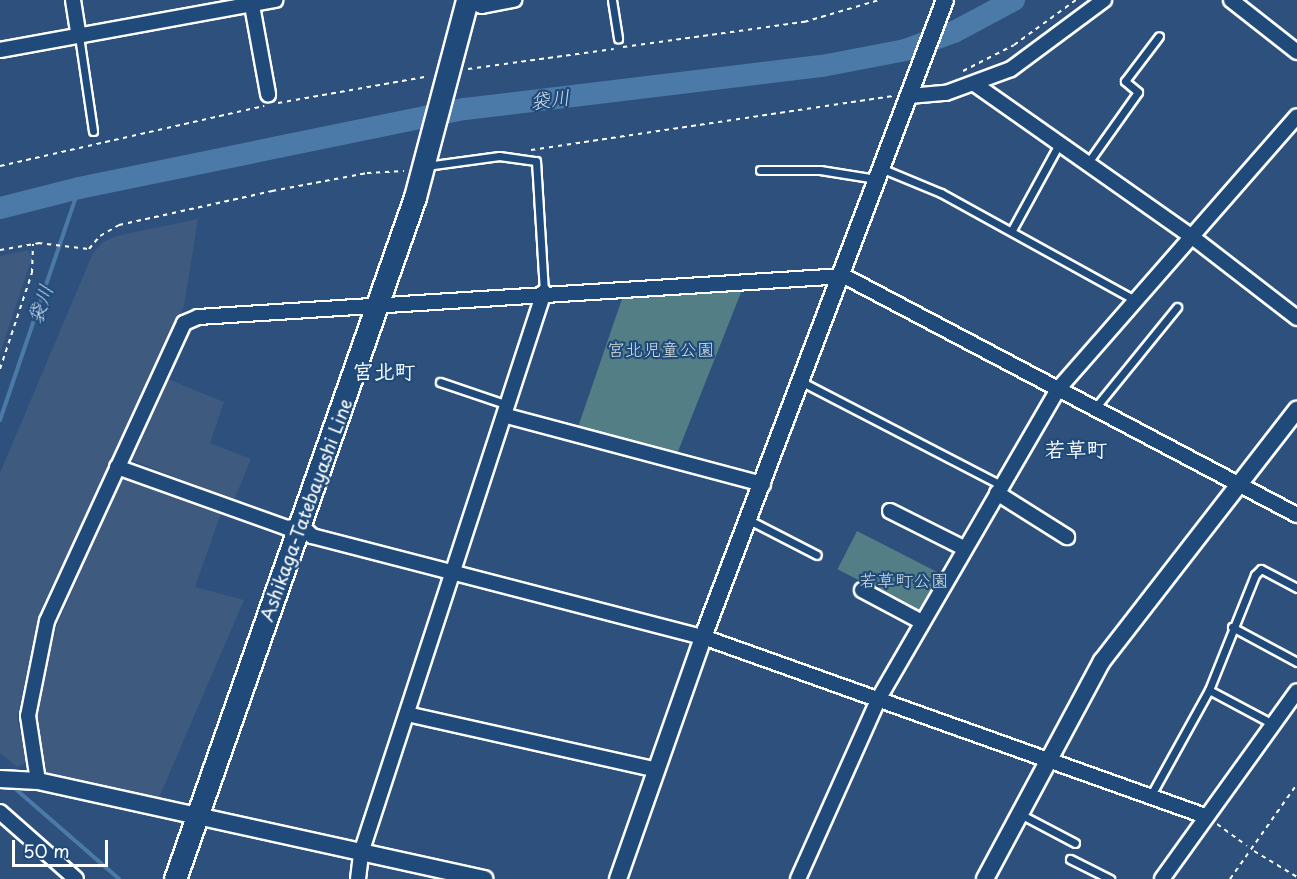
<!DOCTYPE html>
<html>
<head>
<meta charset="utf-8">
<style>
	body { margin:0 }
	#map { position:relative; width:1297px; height:879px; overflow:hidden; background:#2d517c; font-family:"Playpen Sans","Klee One",sans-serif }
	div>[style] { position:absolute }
	.built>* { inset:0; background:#3e5a7f }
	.green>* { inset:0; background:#537e86; transform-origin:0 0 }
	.stream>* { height:4px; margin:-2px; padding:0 2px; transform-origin:2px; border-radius:2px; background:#4c7aa8 }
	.river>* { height:22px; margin:-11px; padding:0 11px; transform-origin:11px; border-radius:11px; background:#4c7aa8 }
	.path>* { height:2px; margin-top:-1px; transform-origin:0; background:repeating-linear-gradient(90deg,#fff 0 4.5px,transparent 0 9px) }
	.roads { filter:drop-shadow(2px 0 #fff) drop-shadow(-2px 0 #fff) drop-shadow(0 2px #fff) drop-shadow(0 -2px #fff) }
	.service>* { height:7px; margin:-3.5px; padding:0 3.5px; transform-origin:3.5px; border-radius:3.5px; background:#1f4a7a }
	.minor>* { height:14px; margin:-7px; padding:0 7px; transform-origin:7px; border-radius:7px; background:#1f4a7a }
	.tertiary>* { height:16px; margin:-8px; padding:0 8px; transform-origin:8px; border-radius:8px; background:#1f4a7a }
	.primary>* { height:21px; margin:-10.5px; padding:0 10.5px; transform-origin:10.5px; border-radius:10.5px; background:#1f4a7a }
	span { translate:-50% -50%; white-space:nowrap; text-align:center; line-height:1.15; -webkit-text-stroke:4.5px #1f4a7a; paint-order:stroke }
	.park-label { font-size:18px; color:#d4dfe1 }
	.street-label { font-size:18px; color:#fff }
	.water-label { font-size:20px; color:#d2dee9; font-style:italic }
	.quarter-label { font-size:21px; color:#fff; font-weight:700 }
	.scale { position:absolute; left:12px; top:840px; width:96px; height:27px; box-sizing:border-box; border:3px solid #fff; border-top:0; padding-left:8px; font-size:18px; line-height:21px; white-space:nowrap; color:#fff; -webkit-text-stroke:4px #1f4a7a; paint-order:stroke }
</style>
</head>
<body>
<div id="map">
	<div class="built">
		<i style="clip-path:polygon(198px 219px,184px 306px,39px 614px,17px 719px,28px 762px,17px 767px,0 753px,0 473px,93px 253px,103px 242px,116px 236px)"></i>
		<i style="clip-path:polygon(28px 250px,32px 257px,0 354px,0 256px)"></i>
		<i style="clip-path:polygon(168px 379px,224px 402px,210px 443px,251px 459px,234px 500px,129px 459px)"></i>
		<i style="clip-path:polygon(122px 476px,222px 510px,195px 587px,244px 600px,158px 800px,47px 773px,36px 724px,43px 675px,57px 626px)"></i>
	</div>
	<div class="green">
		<i style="clip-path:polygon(742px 290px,677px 454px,577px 430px,623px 296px)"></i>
		<i style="left:857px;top:531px;width:95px;height:43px;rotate:27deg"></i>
	</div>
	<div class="stream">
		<i style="left:0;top:420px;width:245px;rotate:-71.2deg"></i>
		<i style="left:11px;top:785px;width:143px;rotate:41deg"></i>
	</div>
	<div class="river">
		<i style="left:0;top:208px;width:81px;rotate:-14.2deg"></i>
		<i style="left:79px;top:188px;width:394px;rotate:-11.6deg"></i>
		<i style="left:465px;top:109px;width:360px;rotate:-6.9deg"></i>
		<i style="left:822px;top:66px;width:85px;rotate:-10.9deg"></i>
		<i style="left:905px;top:50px;width:52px;rotate:-20.2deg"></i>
		<i style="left:954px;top:32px;width:68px;rotate:-28.1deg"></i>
	</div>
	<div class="path">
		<i style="left:623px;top:47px;width:183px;rotate:-7.9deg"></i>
		<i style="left:804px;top:22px;width:78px;rotate:-16.3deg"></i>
		<i style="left:468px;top:69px;width:147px;rotate:-7.8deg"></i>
		<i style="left:963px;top:71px;width:57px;rotate:-27deg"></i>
		<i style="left:1014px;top:45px;width:77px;rotate:-36deg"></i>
		<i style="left:278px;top:103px;width:153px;rotate:-10.1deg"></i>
		<i style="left:531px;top:150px;width:366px;rotate:-8.5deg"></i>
		<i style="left:0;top:166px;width:271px;rotate:-12.8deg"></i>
		<i style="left:0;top:250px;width:39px;rotate:-10deg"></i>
		<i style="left:38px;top:243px;width:51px;rotate:6.7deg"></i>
		<i style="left:89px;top:249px;width:17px;rotate:-50deg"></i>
		<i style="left:100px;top:236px;width:22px;rotate:-30deg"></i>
		<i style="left:119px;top:225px;width:157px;rotate:-12.5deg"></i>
		<i style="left:272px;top:191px;width:97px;rotate:-10.7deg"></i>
		<i style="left:367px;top:173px;width:37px;rotate:-3deg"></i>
		<i style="left:0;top:369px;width:101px;rotate:-71.6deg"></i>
		<i style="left:32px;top:273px;width:29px;rotate:-88deg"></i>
		<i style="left:1217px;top:824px;width:37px;rotate:36deg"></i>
		<i style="left:1254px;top:851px;width:50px;rotate:31.2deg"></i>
		<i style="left:1230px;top:879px;width:116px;rotate:-54.8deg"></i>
	</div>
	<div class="roads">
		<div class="service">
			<i style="left:612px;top:0;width:39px;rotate:81deg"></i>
			<i style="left:79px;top:36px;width:96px;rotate:81.6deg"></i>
			<i style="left:1087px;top:164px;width:88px;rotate:-54.7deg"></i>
			<i style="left:1138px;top:92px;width:17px;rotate:-140deg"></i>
			<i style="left:1125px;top:81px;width:56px;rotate:-52.9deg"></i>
			<i style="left:426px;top:166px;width:74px;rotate:-7.8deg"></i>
			<i style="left:499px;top:156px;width:37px;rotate:8deg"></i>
			<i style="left:536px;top:161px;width:131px;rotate:86.5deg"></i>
			<i style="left:883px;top:169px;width:63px;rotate:22.5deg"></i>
			<i style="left:941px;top:193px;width:222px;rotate:28.9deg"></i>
			<i style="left:760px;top:170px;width:60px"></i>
			<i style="left:820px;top:170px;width:57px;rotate:9.1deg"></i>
			<i style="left:1012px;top:230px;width:98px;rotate:-61.3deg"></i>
			<i style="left:440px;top:382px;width:72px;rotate:18.7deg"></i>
			<i style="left:802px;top:382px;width:224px;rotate:27.4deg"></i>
			<i style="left:1095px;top:408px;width:130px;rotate:-50.9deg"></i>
			<i style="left:749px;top:520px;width:76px;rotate:27.2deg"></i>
			<i style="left:1232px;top:627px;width:74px;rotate:28.3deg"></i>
			<i style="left:1209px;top:690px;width:72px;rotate:28deg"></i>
			<i style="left:1151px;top:795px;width:120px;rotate:-61.1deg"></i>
			<i style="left:1209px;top:690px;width:124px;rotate:-68.2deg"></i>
			<i style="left:1255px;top:575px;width:8px;rotate:-45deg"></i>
			<i style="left:1261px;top:569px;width:41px;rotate:27.8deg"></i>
			<i style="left:1020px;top:814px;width:62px;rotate:27.8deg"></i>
			<i style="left:1070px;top:859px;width:45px;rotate:26.6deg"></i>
		</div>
		<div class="minor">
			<i style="left:73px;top:0;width:36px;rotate:81deg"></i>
			<i style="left:251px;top:0;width:96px;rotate:79.7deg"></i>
			<i style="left:467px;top:0;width:16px;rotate:22deg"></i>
			<i style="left:482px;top:6px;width:33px;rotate:-11deg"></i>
			<i style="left:1231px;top:0;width:84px;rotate:38.2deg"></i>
			<i style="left:0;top:50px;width:280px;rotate:-10.3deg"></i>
			<i style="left:976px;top:85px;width:263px;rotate:35.1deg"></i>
			<i style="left:1191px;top:236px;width:134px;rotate:37.7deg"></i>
			<i style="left:909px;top:96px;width:37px;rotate:-5deg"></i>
			<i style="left:946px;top:93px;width:69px;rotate:-20.3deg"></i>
			<i style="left:1011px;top:69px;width:116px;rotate:-36.6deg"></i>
			<i style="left:507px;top:416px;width:265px;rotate:14.9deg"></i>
			<i style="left:117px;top:467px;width:181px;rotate:19.7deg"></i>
			<i style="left:287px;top:528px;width:14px;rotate:-12deg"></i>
			<i style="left:301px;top:525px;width:16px;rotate:45deg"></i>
			<i style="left:312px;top:536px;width:404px;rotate:14.5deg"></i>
			<i style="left:703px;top:637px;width:533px;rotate:19.62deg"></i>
			<i style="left:997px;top:493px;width:83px;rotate:32.2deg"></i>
			<i style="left:890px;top:511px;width:83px;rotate:26.6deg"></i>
			<i style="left:862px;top:590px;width:68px;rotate:28.1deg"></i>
			<i style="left:407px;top:714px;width:256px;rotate:12.6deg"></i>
			<i style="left:38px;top:781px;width:66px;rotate:-98.7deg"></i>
			<i style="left:28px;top:716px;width:97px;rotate:-78.7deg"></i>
			<i style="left:47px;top:621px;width:328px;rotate:-65.3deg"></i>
			<i style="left:184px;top:323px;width:15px;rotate:-23deg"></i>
			<i style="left:198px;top:317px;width:647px;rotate:-3.63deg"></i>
			<i style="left:844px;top:276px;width:512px;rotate:27.82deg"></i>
			<i style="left:0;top:812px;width:101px;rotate:41.4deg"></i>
			<i style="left:358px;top:879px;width:26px;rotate:-83deg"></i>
			<i style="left:361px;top:853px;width:590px;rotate:-71.93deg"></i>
			<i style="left:798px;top:879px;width:198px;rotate:-65.9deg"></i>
			<i style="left:879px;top:698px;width:358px;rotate:-59.9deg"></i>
			<i style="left:1059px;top:388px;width:361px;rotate:-48.8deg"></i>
			<i style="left:1162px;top:879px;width:231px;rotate:-54.3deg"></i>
		</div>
		<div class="tertiary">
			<i style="left:0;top:779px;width:38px;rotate:3deg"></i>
			<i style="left:38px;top:781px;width:457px;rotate:12.4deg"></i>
			<i style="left:618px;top:879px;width:256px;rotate:-70.6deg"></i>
			<i style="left:703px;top:637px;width:681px;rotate:-69.2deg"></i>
			<i style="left:985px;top:879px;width:247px;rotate:-61.8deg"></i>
			<i style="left:1102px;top:661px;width:318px;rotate:-52.2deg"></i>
		</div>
		<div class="primary">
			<i style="left:175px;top:879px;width:723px;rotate:-70.61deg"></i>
			<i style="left:415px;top:197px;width:204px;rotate:-75.2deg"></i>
		</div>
	</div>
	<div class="park-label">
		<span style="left:661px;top:349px">宮北児童公園</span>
		<span style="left:904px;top:580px">若草町公園</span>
	</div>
	<div class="street-label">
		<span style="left:306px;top:510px;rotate:-70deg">Ashikaga-Tatebayashi Line</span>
	</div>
	<div class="water-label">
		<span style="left:550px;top:99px;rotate:-7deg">袋川</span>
		<span style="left:40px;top:304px;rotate:-71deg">袋川</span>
	</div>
	<div class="quarter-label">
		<span style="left:384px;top:370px">宮北町</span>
		<span style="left:1076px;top:448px">若草町</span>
	</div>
	<div class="scale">50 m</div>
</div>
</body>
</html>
